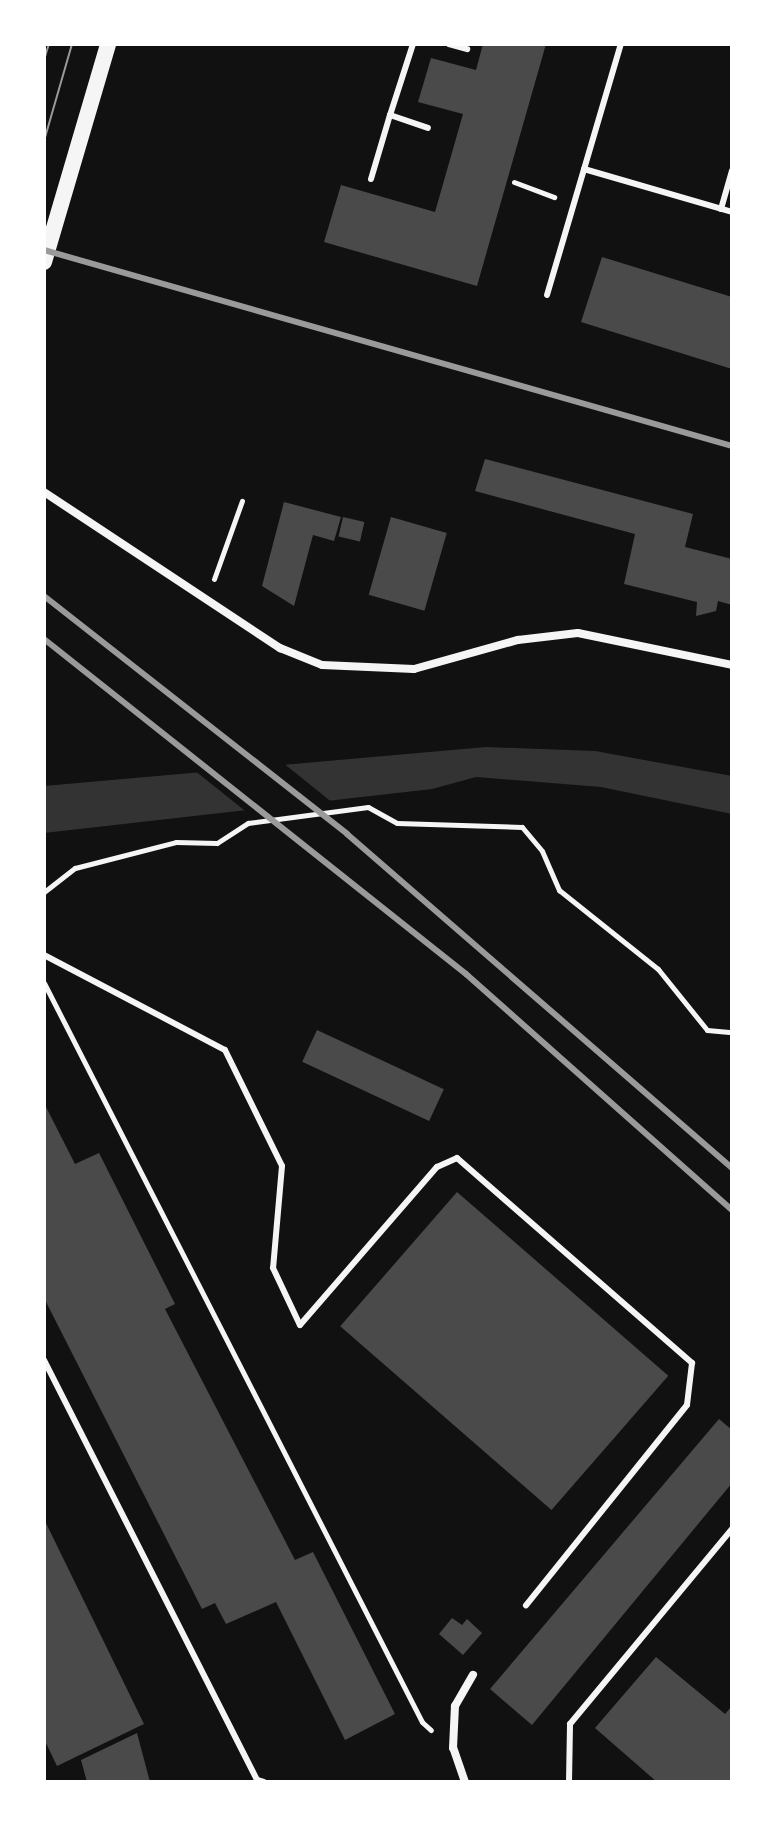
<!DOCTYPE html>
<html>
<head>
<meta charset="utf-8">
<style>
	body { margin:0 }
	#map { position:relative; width:776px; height:1826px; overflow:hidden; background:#111; font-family:Barlow,sans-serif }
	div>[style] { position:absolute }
	.water>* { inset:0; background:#333 }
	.pier>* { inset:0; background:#111 }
	.building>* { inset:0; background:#4a4a4a; transform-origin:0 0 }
	.path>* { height:5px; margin:-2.5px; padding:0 2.5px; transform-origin:2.5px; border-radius:2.5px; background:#f5f5f5 }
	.service>* { height:6px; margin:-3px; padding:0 3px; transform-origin:3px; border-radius:3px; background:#f5f5f5 }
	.minor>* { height:8px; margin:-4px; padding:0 4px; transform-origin:4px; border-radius:4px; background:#f5f5f5 }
	.secondary>* { height:16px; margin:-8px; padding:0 8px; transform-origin:8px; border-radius:8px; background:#f5f5f5 }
	.tram>* { height:2px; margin:-1px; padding:0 1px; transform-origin:1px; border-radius:1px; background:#9a9a9a }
	.rail>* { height:6px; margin:-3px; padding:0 3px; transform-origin:3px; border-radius:3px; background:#9a9a9a }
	span { translate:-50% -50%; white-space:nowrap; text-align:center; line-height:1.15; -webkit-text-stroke:8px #fff; paint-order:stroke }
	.frame { position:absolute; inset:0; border:46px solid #fff; pointer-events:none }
</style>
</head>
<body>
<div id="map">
	<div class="water">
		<i style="clip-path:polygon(486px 747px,595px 751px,732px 776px,732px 814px,601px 787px,476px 777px,432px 789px,44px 833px,44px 786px)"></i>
	</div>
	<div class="pier">
		<i style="clip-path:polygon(282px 762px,334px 804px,249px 814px,194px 770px)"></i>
	</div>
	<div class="building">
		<i style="clip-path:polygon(483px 44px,546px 44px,477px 286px,324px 242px,341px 185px,435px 212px,463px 114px,418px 102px,431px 58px,476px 70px)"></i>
		<i style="clip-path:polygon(602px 257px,732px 297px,732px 369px,581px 322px)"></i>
		<i style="clip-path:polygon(485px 459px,693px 514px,685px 547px,732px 559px,732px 605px,718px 601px,716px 611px,696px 616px,697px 602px,624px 584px,635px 534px,475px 491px)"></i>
		<i style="clip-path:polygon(284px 502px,341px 517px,334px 541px,313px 535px,294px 606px,262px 586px)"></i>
		<i style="left:343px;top:517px;width:22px;height:20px;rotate:13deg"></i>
		<i style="left:391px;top:517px;width:58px;height:81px;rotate:16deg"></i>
		<i style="left:317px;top:1030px;width:140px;height:35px;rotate:25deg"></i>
		<i style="clip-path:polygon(44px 1103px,75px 1164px,99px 1153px,175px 1304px,165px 1309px,295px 1560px,313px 1552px,395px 1714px,345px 1740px,276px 1602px,226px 1624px,215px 1603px,202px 1609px,44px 1298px)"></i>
		<i style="left:457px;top:1192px;width:280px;height:178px;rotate:41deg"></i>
		<i style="clip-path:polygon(719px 1419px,732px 1430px,732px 1483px,532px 1725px,490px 1689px)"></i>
		<i style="clip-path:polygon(44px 1519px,144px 1724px,57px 1766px,44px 1739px)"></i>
		<i style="clip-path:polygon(452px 1618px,462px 1625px,467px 1619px,482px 1633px,463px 1655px,439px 1634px)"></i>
		<i style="clip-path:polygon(656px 1657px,725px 1714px,732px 1706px,732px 1782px,657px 1782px,595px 1728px)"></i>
		<i style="clip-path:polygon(137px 1733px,150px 1782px,87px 1782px,81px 1760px)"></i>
	</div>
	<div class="path">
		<i style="left:514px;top:182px;width:43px;rotate:20.6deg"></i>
		<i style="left:214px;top:579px;width:83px;rotate:-70.3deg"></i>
		<i style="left:44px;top:892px;width:39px;rotate:-38deg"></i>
		<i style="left:75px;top:868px;width:104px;rotate:-14.4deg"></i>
		<i style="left:176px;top:842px;width:41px;rotate:1.4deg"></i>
		<i style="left:217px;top:843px;width:37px;rotate:-33deg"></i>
		<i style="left:248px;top:823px;width:121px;rotate:-7.6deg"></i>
		<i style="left:368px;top:807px;width:33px;rotate:29deg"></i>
		<i style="left:397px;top:823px;width:125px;rotate:1.8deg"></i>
		<i style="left:522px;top:827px;width:31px;rotate:50deg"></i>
		<i style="left:542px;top:851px;width:43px;rotate:66.4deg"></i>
		<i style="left:559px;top:890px;width:127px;rotate:38.6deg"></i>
		<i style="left:658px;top:969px;width:78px;rotate:51.2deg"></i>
		<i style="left:707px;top:1030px;width:25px;rotate:5deg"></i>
		<i style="left:44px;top:983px;width:830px;rotate:62.91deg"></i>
		<i style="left:422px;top:1722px;width:12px;rotate:42deg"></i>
	</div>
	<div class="service">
		<i style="left:413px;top:44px;width:75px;rotate:107.9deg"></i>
		<i style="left:390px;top:115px;width:40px;rotate:18.9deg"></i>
		<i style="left:449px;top:44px;width:19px;rotate:16deg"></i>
		<i style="left:584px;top:169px;width:154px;rotate:16.2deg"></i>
		<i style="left:371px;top:179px;width:67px;rotate:-73.5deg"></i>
		<i style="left:721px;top:209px;width:40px;rotate:-74deg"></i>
		<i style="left:547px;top:295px;width:262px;rotate:-73.6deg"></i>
		<i style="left:44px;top:955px;width:204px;rotate:27.7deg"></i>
		<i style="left:225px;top:1050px;width:129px;rotate:63.8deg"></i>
		<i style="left:282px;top:1166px;width:102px;rotate:95deg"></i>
		<i style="left:273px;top:1268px;width:63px;rotate:64.7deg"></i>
		<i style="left:300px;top:1325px;width:209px;rotate:-49.1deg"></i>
		<i style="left:437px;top:1167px;width:22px;rotate:-24deg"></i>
		<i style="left:457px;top:1158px;width:312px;rotate:41.1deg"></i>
		<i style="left:692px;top:1363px;width:42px;rotate:96.8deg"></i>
		<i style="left:687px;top:1405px;width:257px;rotate:128.8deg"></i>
		<i style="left:44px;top:1360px;width:471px;rotate:63.1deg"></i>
		<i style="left:257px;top:1780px;width:7px;rotate:16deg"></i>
		<i style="left:569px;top:1782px;width:58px;rotate:-89deg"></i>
		<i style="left:570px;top:1724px;width:254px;rotate:-50.3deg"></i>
	</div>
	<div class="minor">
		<i style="left:44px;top:492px;width:283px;rotate:33.5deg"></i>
		<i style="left:280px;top:648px;width:45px;rotate:22deg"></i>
		<i style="left:322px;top:665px;width:92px;rotate:2.5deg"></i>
		<i style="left:414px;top:669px;width:108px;rotate:-15.6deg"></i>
		<i style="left:518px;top:640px;width:60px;rotate:-6.7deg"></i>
		<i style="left:578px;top:633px;width:157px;rotate:11.7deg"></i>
		<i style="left:465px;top:1782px;width:36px;rotate:-109deg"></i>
		<i style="left:453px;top:1748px;width:42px;rotate:-87.3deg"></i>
		<i style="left:455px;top:1706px;width:36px;rotate:-60deg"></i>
	</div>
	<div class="secondary">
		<i style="left:44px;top:262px;width:227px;rotate:-73.6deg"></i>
	</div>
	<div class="tram">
		<i style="left:44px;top:60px;width:17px;rotate:-73deg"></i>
		<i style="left:44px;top:141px;width:101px;rotate:-73.9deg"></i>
	</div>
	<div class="rail">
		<i style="left:44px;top:250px;width:715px;rotate:15.9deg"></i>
		<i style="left:44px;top:596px;width:385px;rotate:38.1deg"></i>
		<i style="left:347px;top:834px;width:510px;rotate:40.94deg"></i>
		<i style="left:44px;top:639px;width:539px;rotate:38.44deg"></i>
		<i style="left:466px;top:974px;width:356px;rotate:41.6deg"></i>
	</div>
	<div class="frame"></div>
</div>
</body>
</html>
